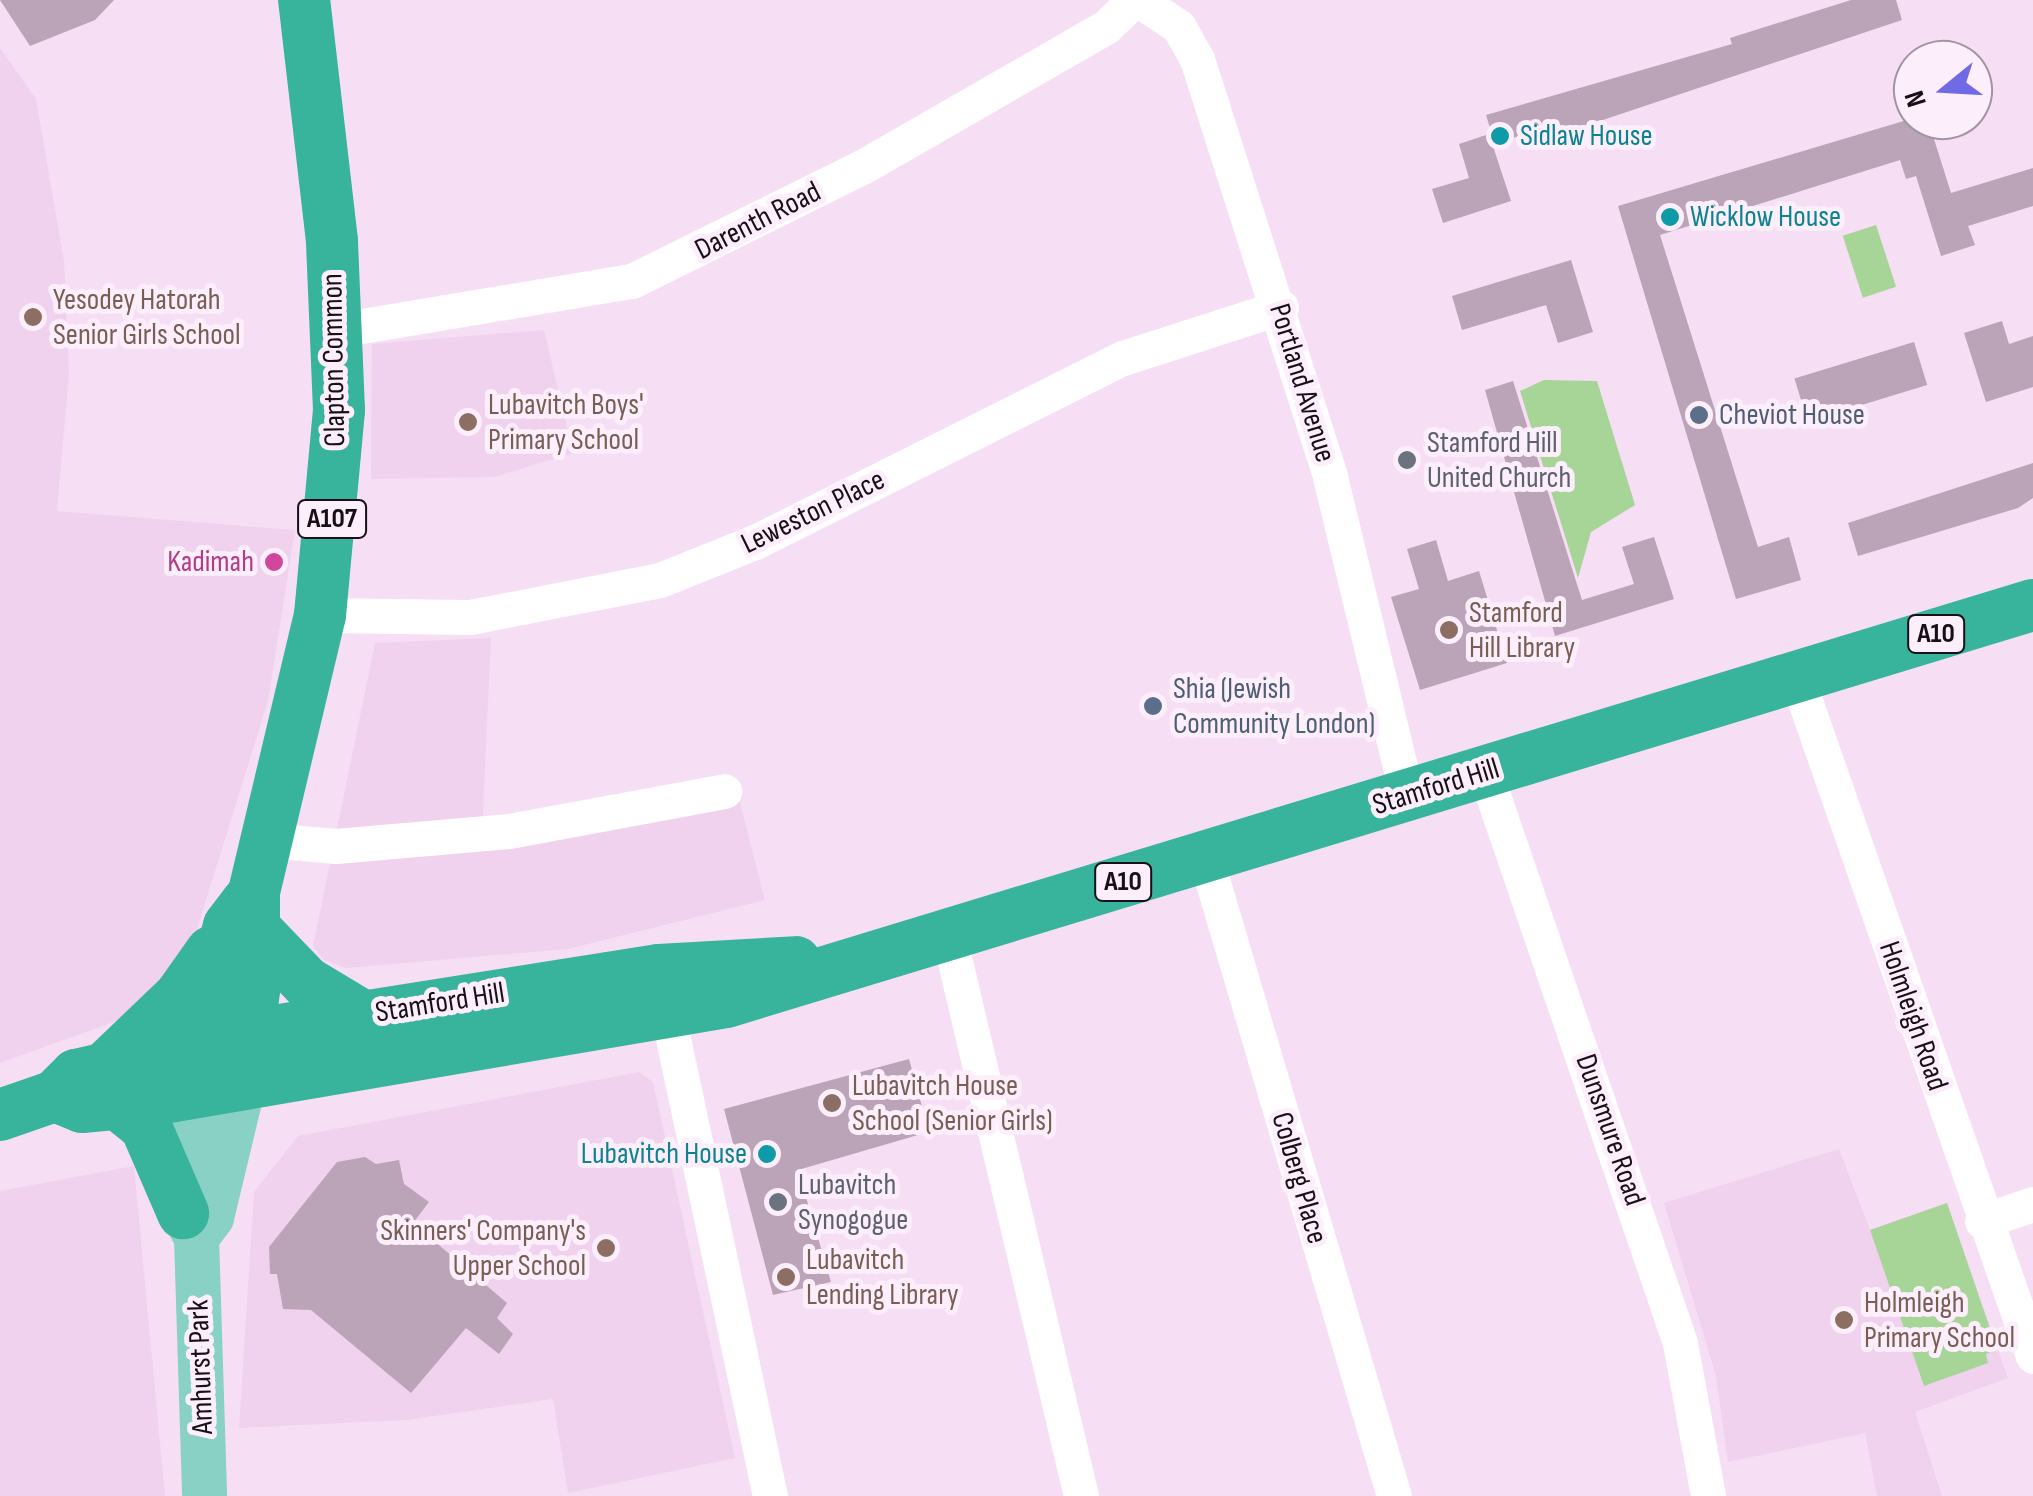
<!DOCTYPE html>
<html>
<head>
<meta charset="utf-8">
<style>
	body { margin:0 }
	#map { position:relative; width:2033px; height:1496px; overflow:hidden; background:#f6def4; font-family:"Sofia Sans Condensed",sans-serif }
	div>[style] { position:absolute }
	.built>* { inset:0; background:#f0d2ee }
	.green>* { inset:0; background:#a7d497; transform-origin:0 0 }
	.building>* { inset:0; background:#bba3b8; transform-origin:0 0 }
	.minor>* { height:35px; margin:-17.5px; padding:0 17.5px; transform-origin:17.5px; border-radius:17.5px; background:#fff }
	.major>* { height:45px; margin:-22.5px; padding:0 22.5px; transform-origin:22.5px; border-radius:22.5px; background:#88d1c4 }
	.highway>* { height:52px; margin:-26px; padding:0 26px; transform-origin:26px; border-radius:26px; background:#38b39c }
	.dots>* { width:28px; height:28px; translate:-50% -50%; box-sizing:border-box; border:5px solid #fdeefc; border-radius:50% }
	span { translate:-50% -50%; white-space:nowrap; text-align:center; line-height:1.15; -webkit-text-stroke:10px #fdeefc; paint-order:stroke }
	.shield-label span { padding:2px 8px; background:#fdeefc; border:2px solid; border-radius:8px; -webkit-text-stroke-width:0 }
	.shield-label { font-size:28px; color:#181017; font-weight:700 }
	.culture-label { font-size:30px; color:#0d838f }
	.left { translate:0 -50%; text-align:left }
	.right { translate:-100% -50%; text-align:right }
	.street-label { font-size:30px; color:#181017 }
	.education-label { font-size:30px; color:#785e54 }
	.service-label { font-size:30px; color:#4e5e75 }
	.worship-label { font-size:30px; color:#5b616d }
	.hotel-label { font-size:30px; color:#b23c85 }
	.north { position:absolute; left:1893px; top:40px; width:100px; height:100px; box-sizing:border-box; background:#fdeefc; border:2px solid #a195a0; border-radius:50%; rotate:252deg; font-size:28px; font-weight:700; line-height:40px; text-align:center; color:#181017 }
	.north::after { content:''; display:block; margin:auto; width:35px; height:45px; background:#716ae5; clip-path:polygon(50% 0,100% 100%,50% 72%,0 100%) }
</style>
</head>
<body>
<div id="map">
	<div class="built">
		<i style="clip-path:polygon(0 48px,36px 99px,64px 261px,69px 374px,57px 511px,295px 530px,268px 701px,194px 939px,172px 979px,125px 1018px,0 1063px)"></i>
		<i style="clip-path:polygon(544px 330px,573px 453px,494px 477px,371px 479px,372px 344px)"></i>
		<i style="clip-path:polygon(491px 638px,483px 813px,491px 837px,739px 799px,765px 900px,568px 949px,346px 968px,324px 960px,313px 946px,375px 643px)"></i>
		<i style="clip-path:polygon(639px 1072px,653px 1082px,735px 1458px,568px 1493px,553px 1399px,406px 1420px,239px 1428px,254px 1192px,298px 1136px)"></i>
		<i style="clip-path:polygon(1839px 1149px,1870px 1230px,1947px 1203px,2008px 1378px,1915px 1412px,1942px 1496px,1877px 1496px,1865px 1433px,1728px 1462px,1716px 1376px,1664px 1203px)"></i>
		<i style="clip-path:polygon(134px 1166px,165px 1496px,0 1496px,0 1191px)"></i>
	</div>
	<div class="green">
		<i style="left:1876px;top:225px;width:65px;height:35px;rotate:72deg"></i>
		<i style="clip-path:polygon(1544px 380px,1597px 381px,1635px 505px,1591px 532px,1578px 578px,1520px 391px)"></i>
		<i style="clip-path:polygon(1947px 1203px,1997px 1349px,1986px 1354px,1988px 1363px,1924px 1386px,1870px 1230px)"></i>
	</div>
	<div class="building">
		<i style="clip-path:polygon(0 0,114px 0,95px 20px,30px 46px)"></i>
		<i style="clip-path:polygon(1851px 0,1896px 0,1902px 20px,1546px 139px,1543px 128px,1495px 144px,1486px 115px,1732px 44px,1730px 38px)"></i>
		<i style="clip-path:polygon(1907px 120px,1928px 120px,1951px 193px,2033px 168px,2033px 206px,1968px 226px,1975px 245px,1941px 256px,1916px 176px,1906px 179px,1900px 160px,1660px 235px,1758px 547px,1789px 537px,1801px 580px,1736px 599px,1618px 206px)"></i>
		<i style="clip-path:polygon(1489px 134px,1511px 201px,1443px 223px,1432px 189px,1469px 178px,1459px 144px)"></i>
		<i style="clip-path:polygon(1571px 260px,1593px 332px,1558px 343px,1546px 305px,1462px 330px,1452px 296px)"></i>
		<i style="clip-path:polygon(2002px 321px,2009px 344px,2033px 336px,2033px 387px,1986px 402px,1964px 333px)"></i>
		<i style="left:1914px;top:342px;width:45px;height:125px;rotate:73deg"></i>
		<i style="clip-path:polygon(1513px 381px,1582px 600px,1634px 584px,1622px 547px,1654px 537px,1674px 599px,1555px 636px,1485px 390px)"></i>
		<i style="clip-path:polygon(2033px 463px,2033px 498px,2018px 508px,1858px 556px,1848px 523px)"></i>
		<i style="clip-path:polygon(1436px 540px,1448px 581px,1479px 571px,1507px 663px,1420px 690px,1391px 597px,1419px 589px,1407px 549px)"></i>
		<i style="clip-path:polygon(909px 1059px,926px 1121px,915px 1124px,918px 1135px,798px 1170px,831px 1282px,773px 1295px,724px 1109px)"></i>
		<i style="clip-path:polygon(365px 1157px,376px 1164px,399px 1160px,404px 1184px,429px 1202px,413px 1223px,507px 1303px,497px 1318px,513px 1334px,499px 1354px,466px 1328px,411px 1393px,311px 1310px,283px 1309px,277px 1274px,270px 1274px,269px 1247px,337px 1162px)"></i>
	</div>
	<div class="minor">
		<i style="left:1139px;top:0;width:48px;rotate:34deg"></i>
		<i style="left:1179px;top:27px;width:37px;rotate:61deg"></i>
		<i style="left:1197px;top:59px;width:439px;rotate:72.3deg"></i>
		<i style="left:1330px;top:477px;width:327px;rotate:76.4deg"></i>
		<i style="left:338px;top:330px;width:298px;rotate:-9.5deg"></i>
		<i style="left:632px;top:281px;width:259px;rotate:-26.4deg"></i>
		<i style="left:864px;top:166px;width:279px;rotate:-29.9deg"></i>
		<i style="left:1106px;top:27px;width:39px;rotate:-44deg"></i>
		<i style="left:320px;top:615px;width:150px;rotate:0.8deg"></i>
		<i style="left:470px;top:617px;width:194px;rotate:-11deg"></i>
		<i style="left:660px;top:580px;width:102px;rotate:-21.8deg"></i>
		<i style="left:755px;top:542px;width:411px;rotate:-26.6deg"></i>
		<i style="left:1123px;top:358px;width:166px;rotate:-17.9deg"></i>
		<i style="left:1796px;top:675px;width:721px;rotate:70.81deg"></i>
		<i style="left:1485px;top:772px;width:603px;rotate:71.14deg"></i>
		<i style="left:1680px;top:1343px;width:156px;rotate:79.6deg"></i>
		<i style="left:267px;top:840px;width:69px;rotate:5deg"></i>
		<i style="left:336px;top:846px;width:174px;rotate:-5deg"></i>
		<i style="left:509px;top:831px;width:219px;rotate:-10.5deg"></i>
		<i style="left:1206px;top:859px;width:664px;rotate:73.56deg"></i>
		<i style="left:948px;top:932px;width:579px;rotate:76.73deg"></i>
		<i style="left:663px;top:991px;width:516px;rotate:78.04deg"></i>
		<i style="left:1982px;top:1221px;width:54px;rotate:-18.4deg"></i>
	</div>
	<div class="major">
		<i style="left:195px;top:1093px;width:121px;rotate:95.7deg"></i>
		<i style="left:183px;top:1213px;width:27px;rotate:62deg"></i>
		<i style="left:196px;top:1237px;width:259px;rotate:88.2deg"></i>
		<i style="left:196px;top:1237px;width:25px;rotate:-53deg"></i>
		<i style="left:211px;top:1217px;width:137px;rotate:-76.5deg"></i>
	</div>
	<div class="highway">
		<i style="left:255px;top:929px;width:74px;rotate:46.1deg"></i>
		<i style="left:306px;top:982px;width:64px;rotate:31deg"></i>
		<i style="left:106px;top:1067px;width:103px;rotate:-43.8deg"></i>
		<i style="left:180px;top:996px;width:54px;rotate:-54.8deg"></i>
		<i style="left:196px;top:1079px;width:64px;rotate:-82.9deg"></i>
		<i style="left:204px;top:1015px;width:92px;rotate:-74.3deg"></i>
		<i style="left:229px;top:926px;width:30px;rotate:-53deg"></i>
		<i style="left:243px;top:1084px;width:95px;rotate:-83.3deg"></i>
		<i style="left:254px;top:990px;width:98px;rotate:-90deg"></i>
		<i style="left:254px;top:892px;width:285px;rotate:-76.6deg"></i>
		<i style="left:320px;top:615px;width:206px;rotate:-84.7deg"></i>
		<i style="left:339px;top:410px;width:169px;rotate:-92.4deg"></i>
		<i style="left:332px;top:241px;width:243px;rotate:-96.6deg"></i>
		<i style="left:55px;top:1096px;width:29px;rotate:22deg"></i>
		<i style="left:82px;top:1107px;width:63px;rotate:-5.4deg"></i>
		<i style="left:145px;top:1101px;width:589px;rotate:-9.67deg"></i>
		<i style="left:726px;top:1002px;width:1366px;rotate:-16.9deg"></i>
		<i style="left:118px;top:1104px;width:36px;rotate:39deg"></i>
		<i style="left:146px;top:1127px;width:94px;rotate:66.7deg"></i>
		<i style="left:0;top:1115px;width:58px;rotate:-19.1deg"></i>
		<i style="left:55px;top:1096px;width:30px;rotate:-45deg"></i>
		<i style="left:76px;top:1075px;width:177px;rotate:-13.1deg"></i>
		<i style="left:248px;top:1035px;width:416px;rotate:-9deg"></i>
		<i style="left:659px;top:970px;width:137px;rotate:-3.3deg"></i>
	</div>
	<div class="dots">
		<i style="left:1500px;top:136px;background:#0f9aa8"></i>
		<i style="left:1670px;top:217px;background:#0f9aa8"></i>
		<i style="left:33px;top:317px;background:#8d6e63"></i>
		<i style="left:1699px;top:415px;background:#5c6f8a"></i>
		<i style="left:468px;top:422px;background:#8d6e63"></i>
		<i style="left:1407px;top:460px;background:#6b7280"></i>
		<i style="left:274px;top:562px;background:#d1479c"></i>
		<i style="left:1449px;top:630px;background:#8d6e63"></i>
		<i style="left:1153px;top:706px;background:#5c6f8a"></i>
		<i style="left:832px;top:1103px;background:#8d6e63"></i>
		<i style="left:767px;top:1154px;background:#0f9aa8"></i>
		<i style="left:778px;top:1202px;background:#6b7280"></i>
		<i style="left:606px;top:1248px;background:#8d6e63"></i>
		<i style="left:786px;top:1277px;background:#8d6e63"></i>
		<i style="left:1844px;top:1320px;background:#8d6e63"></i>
	</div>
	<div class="shield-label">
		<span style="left:332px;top:519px">A107</span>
		<span style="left:1936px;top:634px">A10</span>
		<span style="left:1123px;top:882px">A10</span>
	</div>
	<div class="culture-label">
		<span class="left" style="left:1520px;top:136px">Sidlaw House</span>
		<span class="left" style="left:1690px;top:217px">Wicklow House</span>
		<span class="right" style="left:747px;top:1154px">Lubavitch House</span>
	</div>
	<div class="street-label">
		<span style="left:758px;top:221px;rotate:-27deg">Darenth Road</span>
		<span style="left:334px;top:360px;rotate:-91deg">Clapton Common</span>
		<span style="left:1302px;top:383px;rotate:73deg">Portland Avenue</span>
		<span style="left:813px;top:512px;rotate:-26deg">Leweston Place</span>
		<span style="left:1436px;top:787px;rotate:-17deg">Stamford Hill</span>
		<span style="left:440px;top:1003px;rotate:-9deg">Stamford Hill</span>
		<span style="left:1913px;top:1016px;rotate:71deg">Holmleigh Road</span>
		<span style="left:1610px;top:1130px;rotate:71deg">Dunsmure Road</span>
		<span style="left:1299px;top:1178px;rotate:74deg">Colberg Place</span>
		<span style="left:201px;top:1367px;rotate:-92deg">Amhurst Park</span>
	</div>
	<div class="education-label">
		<span class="left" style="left:53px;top:317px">Yesodey Hatorah<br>Senior Girls School</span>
		<span class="left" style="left:488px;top:422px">Lubavitch Boys'<br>Primary School</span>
		<span class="left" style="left:1469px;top:630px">Stamford<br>Hill Library</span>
		<span class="left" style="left:852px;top:1103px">Lubavitch House<br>School (Senior Girls)</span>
		<span class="right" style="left:586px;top:1248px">Skinners' Company's<br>Upper School</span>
		<span class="left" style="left:806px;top:1277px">Lubavitch<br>Lending Library</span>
		<span class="left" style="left:1864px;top:1320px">Holmleigh<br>Primary School</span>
	</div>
	<div class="service-label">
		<span class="left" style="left:1719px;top:415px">Cheviot House</span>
		<span class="left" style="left:1173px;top:706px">Shia (Jewish<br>Community London)</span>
	</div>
	<div class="worship-label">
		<span class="left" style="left:1427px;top:460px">Stamford Hill<br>United Church</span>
		<span class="left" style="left:798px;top:1202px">Lubavitch<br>Synogogue</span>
	</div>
	<div class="hotel-label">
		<span class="right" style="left:254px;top:562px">Kadimah</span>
	</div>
	<div class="north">N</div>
</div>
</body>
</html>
